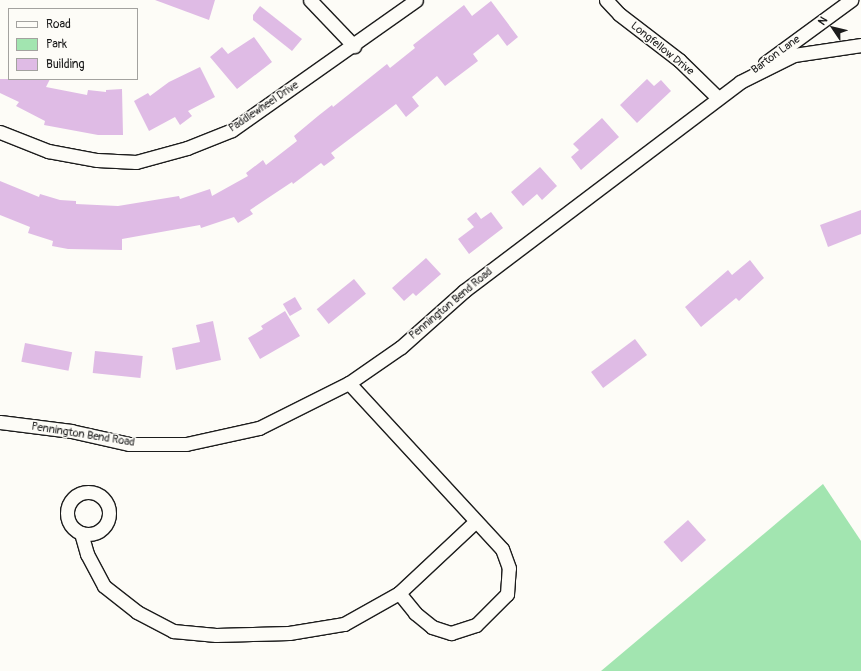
<!DOCTYPE html>
<html>
<head>
<meta charset="utf-8">
<style>
	body { margin:0 }
	#map { position:relative; width:861px; height:671px; overflow:hidden; background:#fdfcf7; font-family:Pangolin,sans-serif }
	div>[style] { position:absolute }
	.green>* { inset:0; background:#a2e5b0 }
	.building>* { inset:0; background:#dfbbe5; transform-origin:0 0 }
	.roads { filter:drop-shadow(1px 0 #1c1c1c) drop-shadow(-1px 0 #1c1c1c) drop-shadow(0 1px #1c1c1c) drop-shadow(0 -1px #1c1c1c) }
	.street>* { height:13px; margin:-6.5px; padding:0 6.5px; transform-origin:6.5px; border-radius:6.5px; background:#fdfcf7 }
	.street>.ring { margin:-6.5px; padding:0; box-sizing:content-box; background:none; border:13px solid #fdfcf7; border-radius:50% }
	span { translate:-50% -50%; white-space:nowrap; text-align:center; line-height:1.15; -webkit-text-stroke:3px #fdfcf7; paint-order:stroke }
	.street-label { font-size:11px; color:#1c1c1c }
	.legend { position:absolute; left:8px; top:8px; width:130px; height:72px; box-sizing:border-box; background:#fdfcf7; border:1px solid #a3a29f; margin:0; padding:5px 7px; list-style:none; font-size:12px; color:#1c1c1c }
	.legend li { display:flex; align-items:center; gap:8px; height:20px }
	.legend b { width:20px; border:1px solid #a3a29f }
	.north { position:absolute; left:813px; top:8px; width:40px; height:40px; -webkit-text-stroke:3px #fdfcf7; paint-order:stroke; rotate:305deg; font-size:11px; font-weight:700; line-height:16px; text-align:center; color:#1c1c1c }
	.north::after { content:''; display:block; margin:auto; width:14px; height:18px; background:#1c1c1c; clip-path:polygon(50% 0,100% 100%,50% 72%,0 100%) }
</style>
</head>
<body>
<div id="map">
	<div class="green">
		<i style="clip-path:polygon(823px 484px,861px 541px,861px 671px,601px 671px)"></i>
	</div>
	<div class="building">
		<i style="clip-path:polygon(155px 0,215px 0,209px 20px)"></i>
		<i style="clip-path:polygon(491px 1px,518px 37px,507px 46px,498px 34px,473px 54px,478px 61px,445px 86px,437px 76px,412px 97px,419px 106px,406px 117px,396px 104px,331px 153px,335px 158px,324px 166px,321px 163px,293px 184px,292px 182px,250px 210px,253px 214px,238px 223px,234px 217px,201px 228px,200px 225px,122px 239px,122px 250px,68px 249px,52px 246px,53px 241px,28px 233px,30px 227px,0 215px,0 181px,39px 197px,40px 194px,60px 200px,76px 201px,76px 204px,118px 206px,179px 196px,180px 199px,210px 189px,212px 196px,248px 176px,246px 173px,263px 160px,266px 165px,297px 141px,294px 136px,318px 116px,332px 105px,333px 107px,387px 64px,390px 68px,415px 48px,413px 45px,464px 5px,472px 16px)"></i>
		<i style="clip-path:polygon(260px 6px,302px 39px,292px 51px,253px 20px,253px 15px)"></i>
		<i style="clip-path:polygon(254px 37px,272px 62px,237px 89px,210px 57px,222px 47px,228px 54px)"></i>
		<i style="clip-path:polygon(200px 67px,215px 97px,188px 111px,192px 116px,180px 125px,175px 117px,149px 131px,134px 101px,148px 93px,150px 96px,169px 82px)"></i>
		<i style="clip-path:polygon(0 79px,50px 79px,46px 87px,87px 95px,88px 90px,106px 92px,106px 90px,122px 89px,123px 135px,98px 135px,44px 125px,45px 121px,16px 106px,19px 102px,0 93px)"></i>
		<i style="clip-path:polygon(647px 79px,654px 86px,661px 80px,671px 91px,637px 123px,620px 105px)"></i>
		<i style="clip-path:polygon(602px 118px,619px 137px,581px 170px,571px 157px,579px 150px,573px 144px)"></i>
		<i style="clip-path:polygon(540px 167px,557px 186px,542px 200px,537px 194px,523px 206px,511px 192px)"></i>
		<i style="clip-path:polygon(861px 210px,861px 234px,828px 247px,820px 225px)"></i>
		<i style="clip-path:polygon(476px 212px,481px 219px,491px 212px,503px 228px,469px 254px,458px 239px,474px 227px,467px 219px)"></i>
		<i style="clip-path:polygon(426px 258px,441px 274px,416px 296px,413px 293px,404px 301px,392px 288px)"></i>
		<i style="clip-path:polygon(750px 260px,764px 278px,739px 301px,736px 298px,701px 327px,685px 307px,728px 270px,732px 275px)"></i>
		<i style="left:354px;top:279px;width:19px;height:48px;rotate:51deg"></i>
		<i style="left:295px;top:297px;width:14px;height:14px;rotate:60deg"></i>
		<i style="clip-path:polygon(285px 311px,300px 336px,260px 359px,248px 338px,263px 329px,261px 326px)"></i>
		<i style="clip-path:polygon(213px 321px,221px 360px,176px 370px,172px 348px,200px 342px,196px 325px)"></i>
		<i style="left:635px;top:339px;width:20px;height:55px;rotate:53deg"></i>
		<i style="left:25px;top:343px;width:48px;height:19px;rotate:11deg"></i>
		<i style="left:95px;top:351px;width:48px;height:22px;rotate:6deg"></i>
		<i style="left:688px;top:520px;width:27px;height:33px;rotate:48deg"></i>
	</div>
	<div class="roads">
		<div class="street">
			<i style="left:310px;top:0;width:64px;rotate:46.3deg"></i>
			<i style="left:606px;top:0;width:19px;rotate:47deg"></i>
			<i style="left:619px;top:14px;width:76px;rotate:37.5deg"></i>
			<i style="left:679px;top:60px;width:54px;rotate:44.3deg"></i>
			<i style="left:765px;top:63px;width:107px;rotate:-36.2deg"></i>
			<i style="left:0;top:132px;width:52px;rotate:21.6deg"></i>
			<i style="left:48px;top:151px;width:50px;rotate:10.4deg"></i>
			<i style="left:97px;top:160px;width:39px;rotate:3deg"></i>
			<i style="left:136px;top:162px;width:53px;rotate:-15.4deg"></i>
			<i style="left:187px;top:148px;width:48px;rotate:-21.8deg"></i>
			<i style="left:232px;top:130px;width:225px;rotate:-35.2deg"></i>
			<i style="left:0;top:422px;width:72px;rotate:7.2deg"></i>
			<i style="left:71px;top:431px;width:59px;rotate:12.6deg"></i>
			<i style="left:129px;top:444px;width:57px"></i>
			<i style="left:186px;top:444px;width:75px;rotate:-12.4deg"></i>
			<i style="left:259px;top:428px;width:101px;rotate:-26.6deg"></i>
			<i style="left:349px;top:383px;width:63px;rotate:-34.7deg"></i>
			<i style="left:401px;top:347px;width:84px;rotate:-41.6deg"></i>
			<i style="left:464px;top:291px;width:346px;rotate:-37.1deg"></i>
			<i style="left:740px;top:82px;width:60px;rotate:-26.6deg"></i>
			<i style="left:794px;top:55px;width:68px;rotate:-8.5deg"></i>
			<i class="ring" style="left:67px;top:492px;width:29px;height:29px"></i>
			<i style="left:81px;top:533px;width:22px;rotate:74deg"></i>
			<i style="left:87px;top:554px;width:36px;rotate:62deg"></i>
			<i style="left:104px;top:586px;width:42px;rotate:38.2deg"></i>
			<i style="left:137px;top:612px;width:41px;rotate:27.8deg"></i>
			<i style="left:173px;top:631px;width:43px;rotate:5.3deg"></i>
			<i style="left:216px;top:635px;width:73px;rotate:-1.6deg"></i>
			<i style="left:289px;top:633px;width:56px;rotate:-9.3deg"></i>
			<i style="left:344px;top:624px;width:63px;rotate:-29.4deg"></i>
			<i style="left:399px;top:593px;width:26px;rotate:51deg"></i>
			<i style="left:415px;top:613px;width:22px;rotate:39deg"></i>
			<i style="left:432px;top:627px;width:20px;rotate:18deg"></i>
			<i style="left:451px;top:633px;width:26px;rotate:-18deg"></i>
			<i style="left:476px;top:625px;width:44px;rotate:-45deg"></i>
			<i style="left:507px;top:594px;width:26px;rotate:-86deg"></i>
			<i style="left:509px;top:568px;width:20px;rotate:-110deg"></i>
			<i style="left:502px;top:549px;width:226px;rotate:-132.7deg"></i>
			<i style="left:399px;top:593px;width:105px;rotate:-43.1deg"></i>
		</div>
	</div>
	<div class="street-label">
		<span style="left:662px;top:49px;rotate:39deg">Longfellow Drive</span>
		<span style="left:776px;top:55px;rotate:-36deg">Barton Lane</span>
		<span style="left:264px;top:107px;rotate:-34deg">Paddlewheel Drive</span>
		<span style="left:451px;top:304px;rotate:-40deg">Pennington Bend Road</span>
		<span style="left:83px;top:435px;rotate:9deg">Pennington Bend Road</span>
	</div>
	<ul class="legend">
	<li><b style="height:5px;background:#fdfcf7"></b>Road</li>
	<li><b style="height:11px;background:#a2e5b0"></b>Park</li>
	<li><b style="height:11px;background:#dfbbe5"></b>Building</li>
	</ul>
	<div class="north">N</div>
</div>
</body>
</html>
